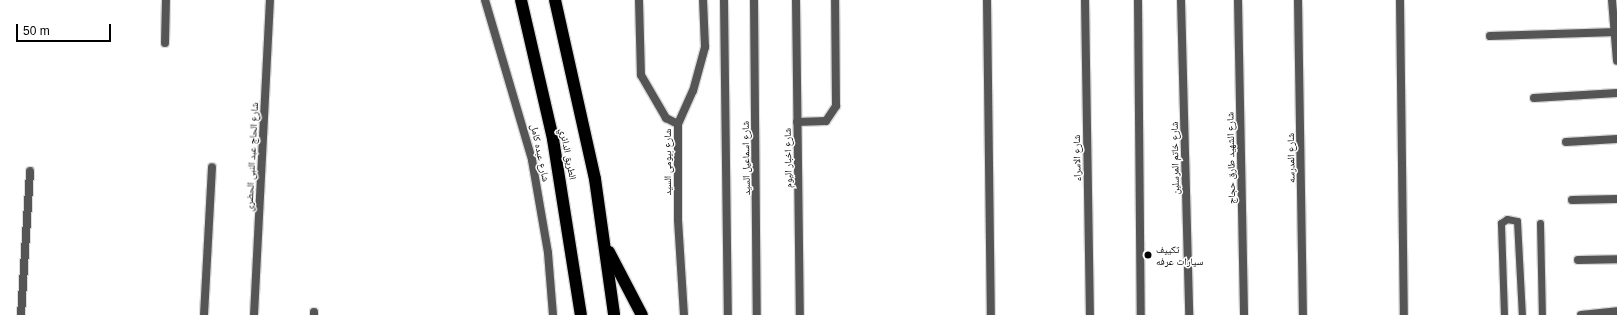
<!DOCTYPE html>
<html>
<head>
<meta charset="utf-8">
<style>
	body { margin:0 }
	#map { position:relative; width:1617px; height:315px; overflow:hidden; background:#fff; font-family:Helvetica,"Noto Naskh Arabic",sans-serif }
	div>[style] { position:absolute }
	.roads { filter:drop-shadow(1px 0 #dbdbdb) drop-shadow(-1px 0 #dbdbdb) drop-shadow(0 1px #dbdbdb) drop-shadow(0 -1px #dbdbdb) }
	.service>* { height:7px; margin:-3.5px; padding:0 3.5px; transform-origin:3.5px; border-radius:3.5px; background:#555 }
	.minor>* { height:8px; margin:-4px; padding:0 4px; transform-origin:4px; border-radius:4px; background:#555 }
	.motorway>* { height:12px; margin:-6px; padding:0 6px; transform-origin:6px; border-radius:6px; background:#000 }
	.dots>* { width:11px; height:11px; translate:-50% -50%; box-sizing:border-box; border:2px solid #fff; border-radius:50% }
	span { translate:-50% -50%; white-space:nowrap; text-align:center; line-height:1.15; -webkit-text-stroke:3px #fff; paint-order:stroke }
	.street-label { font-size:10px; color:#000 }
	.poi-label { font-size:10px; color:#000 }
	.left { translate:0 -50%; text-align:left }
	.scale { position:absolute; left:16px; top:24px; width:95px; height:18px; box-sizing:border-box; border:2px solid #000; border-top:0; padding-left:5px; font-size:12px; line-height:14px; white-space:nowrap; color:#000; -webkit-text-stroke:3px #fff; paint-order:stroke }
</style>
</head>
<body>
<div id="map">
	<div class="roads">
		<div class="service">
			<i style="left:1540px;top:223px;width:92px;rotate:88.8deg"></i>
			<i style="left:1504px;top:315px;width:92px;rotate:-91.9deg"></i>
			<i style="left:1501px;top:223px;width:7px;rotate:-34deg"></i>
			<i style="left:1507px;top:219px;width:10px;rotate:11deg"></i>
			<i style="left:1517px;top:221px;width:94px;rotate:87deg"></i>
		</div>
		<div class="minor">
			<i style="left:485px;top:0;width:167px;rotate:73.6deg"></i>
			<i style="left:532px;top:160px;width:94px;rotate:80.2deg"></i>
			<i style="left:548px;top:253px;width:62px;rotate:85.4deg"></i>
			<i style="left:639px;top:0;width:75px;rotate:88.5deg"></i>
			<i style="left:641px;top:75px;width:50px;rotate:59.8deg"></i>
			<i style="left:666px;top:118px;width:13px;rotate:27deg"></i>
			<i style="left:678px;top:124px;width:96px;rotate:90deg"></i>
			<i style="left:678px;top:220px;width:95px;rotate:86.4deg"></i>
			<i style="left:724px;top:0;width:315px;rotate:89.3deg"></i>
			<i style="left:754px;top:0;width:315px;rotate:89.5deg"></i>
			<i style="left:796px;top:0;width:315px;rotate:89.3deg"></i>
			<i style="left:987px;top:0;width:315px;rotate:89.3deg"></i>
			<i style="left:1085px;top:0;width:315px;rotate:89.1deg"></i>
			<i style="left:1138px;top:0;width:315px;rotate:89.5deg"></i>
			<i style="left:1181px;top:0;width:315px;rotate:88.5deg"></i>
			<i style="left:1238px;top:0;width:315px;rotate:88.9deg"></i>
			<i style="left:1298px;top:0;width:315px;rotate:89.1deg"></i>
			<i style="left:1400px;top:0;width:315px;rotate:89.3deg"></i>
			<i style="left:1612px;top:0;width:61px;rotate:85.3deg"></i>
			<i style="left:1490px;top:36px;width:127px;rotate:-1.8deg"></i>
			<i style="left:165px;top:43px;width:43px;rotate:-88.7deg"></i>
			<i style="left:1534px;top:98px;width:83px;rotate:-3.4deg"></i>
			<i style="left:797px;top:122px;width:29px;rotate:-2deg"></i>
			<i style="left:826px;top:121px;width:18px;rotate:-56deg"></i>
			<i style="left:836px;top:106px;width:106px;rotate:-90.5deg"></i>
			<i style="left:678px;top:124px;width:36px;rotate:-66deg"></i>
			<i style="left:693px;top:91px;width:46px;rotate:-74.7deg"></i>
			<i style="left:705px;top:47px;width:47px;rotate:-92.4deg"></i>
			<i style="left:1566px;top:142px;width:51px;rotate:-3.4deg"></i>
			<i style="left:1572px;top:200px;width:45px;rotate:-1.3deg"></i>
			<i style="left:1578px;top:260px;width:39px;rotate:-1deg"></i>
			<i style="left:21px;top:315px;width:144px;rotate:-86.4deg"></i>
			<i style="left:204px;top:315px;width:148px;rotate:-86.9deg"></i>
			<i style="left:254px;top:315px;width:315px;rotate:-87.1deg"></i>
			<i style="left:314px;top:315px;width:3px;rotate:-90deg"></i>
			<i style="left:1581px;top:315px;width:36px;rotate:-6deg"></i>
		</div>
		<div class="motorway">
			<i style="left:521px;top:0;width:143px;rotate:77deg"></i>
			<i style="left:553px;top:139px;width:178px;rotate:81deg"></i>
			<i style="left:555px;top:0;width:183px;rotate:77.4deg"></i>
			<i style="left:595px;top:179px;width:137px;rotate:82deg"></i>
			<i style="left:609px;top:252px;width:71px;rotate:62.4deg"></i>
		</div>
	</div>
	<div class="dots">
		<i style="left:1148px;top:255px;background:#000"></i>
	</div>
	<div class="street-label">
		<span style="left:540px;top:153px;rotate:78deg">شارع عبده كامل</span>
		<span style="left:568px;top:154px;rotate:79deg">الطريق الدائري</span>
		<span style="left:252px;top:157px;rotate:-87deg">شارع الحاج عبد النبى الحضرى</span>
		<span style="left:746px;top:158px;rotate:-91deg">شارع اسماعيل السيد</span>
		<span style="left:788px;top:158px;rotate:-91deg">شارع اخبار اليوم</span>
		<span style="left:1077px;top:158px;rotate:-91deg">شارع الاسراء</span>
		<span style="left:1175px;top:158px;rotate:-91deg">شارع خاتم المرسلين</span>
		<span style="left:1231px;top:158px;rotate:-91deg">شارع الشهيد طارق حجاج</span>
		<span style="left:1291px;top:158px;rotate:-91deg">شارع المدرسه</span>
		<span style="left:668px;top:162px;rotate:-90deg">شارع بيومى السيد</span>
	</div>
	<div class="poi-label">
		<span class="left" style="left:1156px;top:255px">تكييف<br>سيارات عرفه</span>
	</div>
	<div class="scale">50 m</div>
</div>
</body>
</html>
